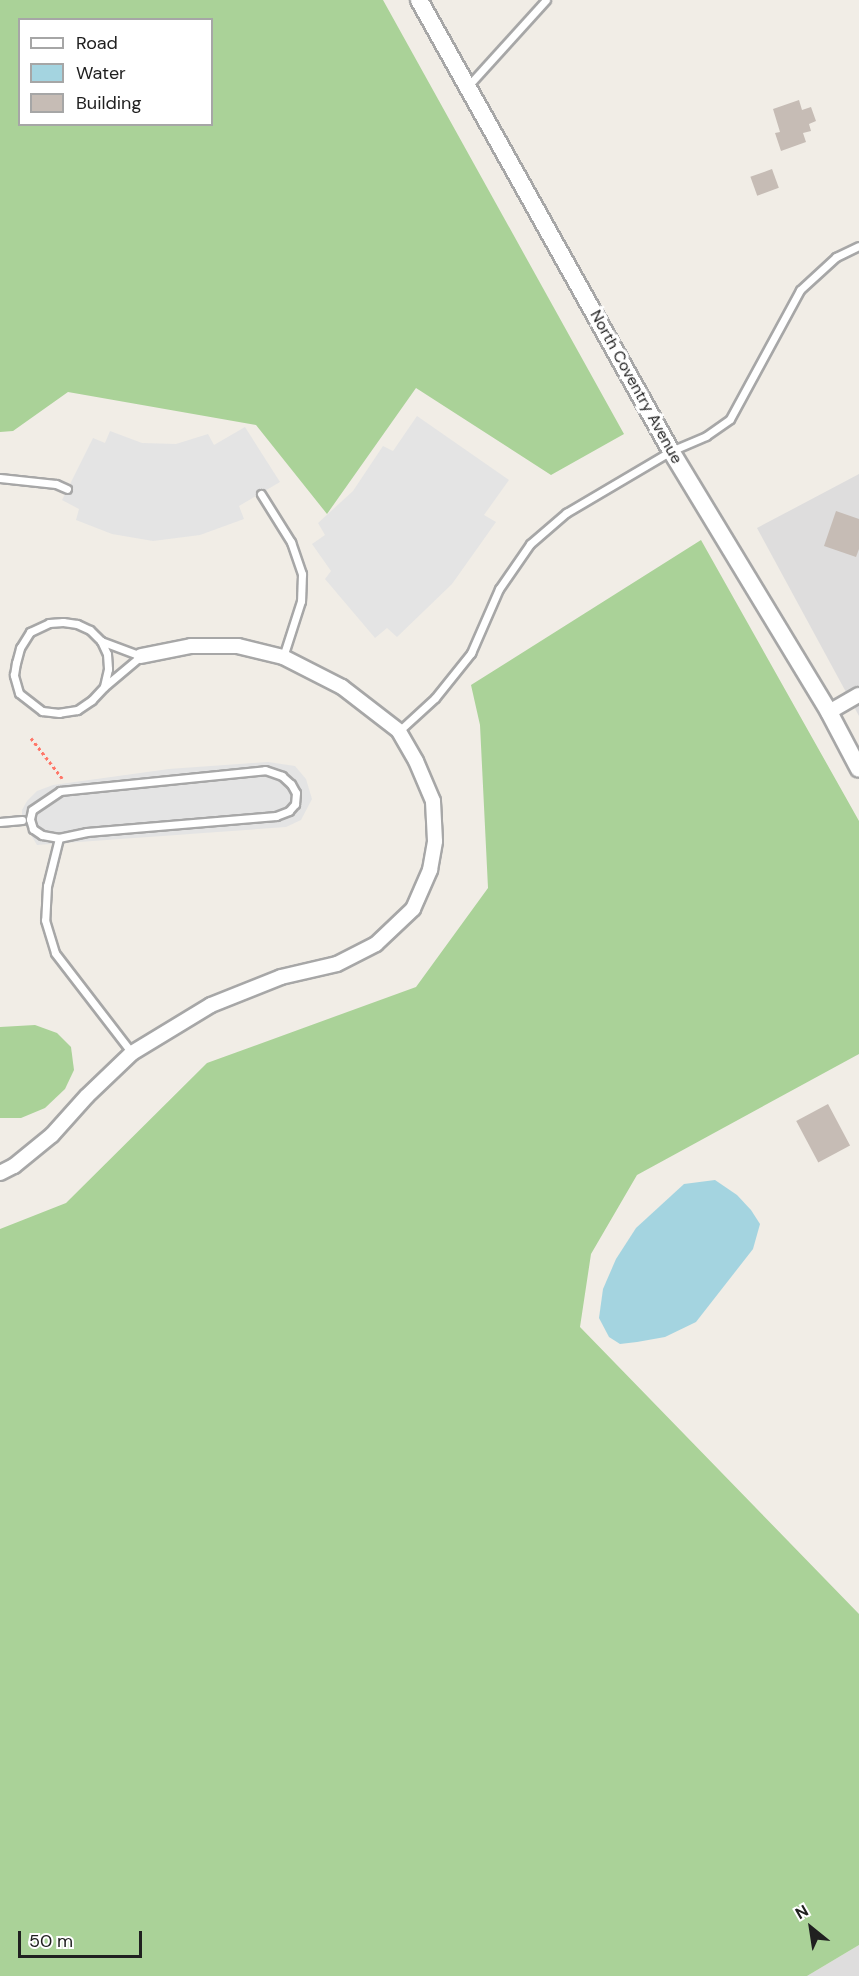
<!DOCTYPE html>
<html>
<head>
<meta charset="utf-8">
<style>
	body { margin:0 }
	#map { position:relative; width:859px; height:1976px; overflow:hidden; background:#f1ede6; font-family:"DM Sans",sans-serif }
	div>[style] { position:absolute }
	.residential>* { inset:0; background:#dedddd }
	.forest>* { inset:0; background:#aad298 }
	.parking>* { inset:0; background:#e4e4e4 }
	.water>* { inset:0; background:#a4d4e0 }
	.building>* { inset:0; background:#c6bcb5; transform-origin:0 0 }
	.path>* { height:3px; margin-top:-1.5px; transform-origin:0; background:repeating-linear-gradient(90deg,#ff7668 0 3px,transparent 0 6px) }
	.roads { filter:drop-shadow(2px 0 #a7a7a7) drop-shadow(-2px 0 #a7a7a7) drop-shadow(0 2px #a7a7a7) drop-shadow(0 -2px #a7a7a7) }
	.service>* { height:7px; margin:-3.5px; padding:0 3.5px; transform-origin:3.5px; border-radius:3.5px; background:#fff }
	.minor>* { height:14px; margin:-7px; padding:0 7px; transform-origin:7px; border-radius:7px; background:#fff }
	.tertiary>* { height:16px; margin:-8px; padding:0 8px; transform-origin:8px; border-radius:8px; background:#fff }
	span { translate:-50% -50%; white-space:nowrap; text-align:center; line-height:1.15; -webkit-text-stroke:6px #fff; paint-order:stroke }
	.street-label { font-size:16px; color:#202020 }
	.legend { position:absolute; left:18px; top:18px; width:195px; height:108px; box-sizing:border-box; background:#fff; border:2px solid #a6a6a6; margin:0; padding:8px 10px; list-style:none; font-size:18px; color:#202020 }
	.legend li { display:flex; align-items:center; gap:12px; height:30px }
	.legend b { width:30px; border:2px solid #a6a6a6 }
	.north { position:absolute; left:781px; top:1898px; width:60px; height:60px; -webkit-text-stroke:4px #fff; paint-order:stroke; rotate:330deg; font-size:16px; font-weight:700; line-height:24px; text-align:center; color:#202020 }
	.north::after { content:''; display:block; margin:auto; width:21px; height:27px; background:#202020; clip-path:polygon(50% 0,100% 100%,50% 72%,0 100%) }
	.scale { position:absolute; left:18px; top:1931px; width:124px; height:27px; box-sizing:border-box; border:3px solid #202020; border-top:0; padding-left:8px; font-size:18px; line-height:21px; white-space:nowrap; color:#202020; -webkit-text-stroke:4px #fff; paint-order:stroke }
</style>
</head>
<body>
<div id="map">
	<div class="residential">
		<i style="clip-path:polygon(859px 474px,859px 716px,757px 528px)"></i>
		<i style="clip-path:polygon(859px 1945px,859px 1976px,807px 1976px)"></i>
	</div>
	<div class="forest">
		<i style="clip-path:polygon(evenodd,0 0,383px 0,624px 434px,551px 475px,416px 388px,327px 514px,256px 425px,68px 392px,13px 431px,0 432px,0 0,20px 20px,212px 20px,212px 124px,20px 124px,20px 20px)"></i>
		<i style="clip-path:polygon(701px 540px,859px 821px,859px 1054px,637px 1175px,591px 1254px,580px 1327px,859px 1614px,859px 1945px,807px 1976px,0 1976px,0 1229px,66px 1203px,207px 1063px,416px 987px,488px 888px,480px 725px,471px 685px)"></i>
		<i style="clip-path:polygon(35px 1025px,57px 1033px,71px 1047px,74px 1070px,65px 1089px,45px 1108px,21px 1118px,0 1118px,0 1027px)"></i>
	</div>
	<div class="parking">
		<i style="clip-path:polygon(417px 416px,509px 480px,484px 515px,496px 522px,452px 584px,397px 637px,387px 628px,375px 638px,325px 579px,331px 571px,312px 544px,325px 535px,318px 523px,353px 491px,383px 446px,393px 451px)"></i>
		<i style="clip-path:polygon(245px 427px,280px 482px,239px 506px,244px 519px,200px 535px,153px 541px,112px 534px,76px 520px,79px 509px,62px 500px,93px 438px,105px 443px,110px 431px,142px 443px,176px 444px,208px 434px,214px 445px)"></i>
		<i style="clip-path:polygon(268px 762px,295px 766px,306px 779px,312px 799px,301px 820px,286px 827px,37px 845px,22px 820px,22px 810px,27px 801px,37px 791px,53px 785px,169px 769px)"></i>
	</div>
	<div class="water">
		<i style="clip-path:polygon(715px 1180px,737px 1195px,751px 1210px,760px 1224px,753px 1249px,696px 1322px,665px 1337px,637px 1342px,620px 1344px,609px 1337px,599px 1318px,603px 1289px,616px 1259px,636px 1228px,684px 1184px)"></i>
	</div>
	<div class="building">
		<i style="clip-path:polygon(799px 100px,802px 110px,811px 107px,816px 121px,809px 124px,811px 131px,803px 133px,806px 142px,781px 151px,775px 133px,780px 132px,773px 109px)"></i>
		<i style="left:772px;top:169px;width:20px;height:23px;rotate:70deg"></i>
		<i style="clip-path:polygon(836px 511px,859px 519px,859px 549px,856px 557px,824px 546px)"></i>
		<i style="left:828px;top:1104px;width:47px;height:36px;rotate:62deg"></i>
	</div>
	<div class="path">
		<i style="left:31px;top:738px;width:51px;rotate:52.2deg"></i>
	</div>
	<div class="roads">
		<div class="service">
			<i style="left:468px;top:86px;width:116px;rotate:-47.8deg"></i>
			<i style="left:0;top:478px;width:56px;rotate:6.1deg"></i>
			<i style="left:56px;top:484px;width:12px;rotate:24deg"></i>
			<i style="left:261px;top:494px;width:57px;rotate:58deg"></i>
			<i style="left:291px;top:542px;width:34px;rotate:71deg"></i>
			<i style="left:302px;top:574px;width:27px;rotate:92deg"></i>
			<i style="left:301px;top:601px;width:59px;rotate:107.8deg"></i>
			<i style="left:63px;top:622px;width:14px;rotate:8deg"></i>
			<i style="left:77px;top:624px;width:14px;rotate:25deg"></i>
			<i style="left:90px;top:630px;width:16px;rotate:45deg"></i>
			<i style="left:101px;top:641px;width:14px;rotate:65deg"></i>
			<i style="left:107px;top:654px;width:15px;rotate:86deg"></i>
			<i style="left:108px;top:669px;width:18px;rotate:103deg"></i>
			<i style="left:104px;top:687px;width:18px;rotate:133deg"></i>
			<i style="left:92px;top:700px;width:18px;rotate:146deg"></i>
			<i style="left:77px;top:710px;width:18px;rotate:171deg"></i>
			<i style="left:59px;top:713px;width:17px;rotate:-173deg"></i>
			<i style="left:42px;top:711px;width:29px;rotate:-142deg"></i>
			<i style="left:19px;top:693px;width:19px;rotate:-106deg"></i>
			<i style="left:14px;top:675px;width:12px;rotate:-81deg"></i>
			<i style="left:16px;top:663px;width:16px;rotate:-75deg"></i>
			<i style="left:20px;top:648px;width:19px;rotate:-58deg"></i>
			<i style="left:30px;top:632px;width:21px;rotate:-25deg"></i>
			<i style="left:49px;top:623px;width:14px;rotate:-4deg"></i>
			<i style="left:101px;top:641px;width:43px;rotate:20.6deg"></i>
			<i style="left:104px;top:687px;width:48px;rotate:-40deg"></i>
			<i style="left:399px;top:731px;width:49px;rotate:-42.5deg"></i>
			<i style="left:435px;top:698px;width:58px;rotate:-51.3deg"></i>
			<i style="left:471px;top:653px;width:70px;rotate:-66.4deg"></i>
			<i style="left:499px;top:589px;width:55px;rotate:-55.4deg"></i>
			<i style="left:530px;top:544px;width:48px;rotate:-40.7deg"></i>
			<i style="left:566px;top:513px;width:122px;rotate:-30.6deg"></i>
			<i style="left:671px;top:451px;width:38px;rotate:-23deg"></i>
			<i style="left:706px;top:436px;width:29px;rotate:-35deg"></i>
			<i style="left:730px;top:419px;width:147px;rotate:-61.5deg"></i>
			<i style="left:800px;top:290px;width:49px;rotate:-42.5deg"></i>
			<i style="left:836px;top:257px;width:25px;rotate:-26deg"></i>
			<i style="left:265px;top:770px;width:18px;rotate:19deg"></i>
			<i style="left:282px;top:776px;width:12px;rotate:42deg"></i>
			<i style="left:291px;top:784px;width:10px;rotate:61deg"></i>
			<i style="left:296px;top:793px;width:11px;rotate:95deg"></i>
			<i style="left:295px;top:804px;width:9px;rotate:131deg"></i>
			<i style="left:289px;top:811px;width:14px;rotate:159deg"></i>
			<i style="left:276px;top:816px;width:190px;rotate:175.2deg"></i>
			<i style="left:87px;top:832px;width:29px;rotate:168deg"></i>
			<i style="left:59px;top:838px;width:17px;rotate:-170deg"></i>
			<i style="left:42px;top:835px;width:11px;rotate:-146deg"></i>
			<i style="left:33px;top:829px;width:10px;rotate:-107deg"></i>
			<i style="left:30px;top:819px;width:9px;rotate:-77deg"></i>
			<i style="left:32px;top:810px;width:34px;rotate:-34deg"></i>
			<i style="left:60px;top:791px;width:206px;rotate:-5.8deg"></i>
			<i style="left:0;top:822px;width:22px;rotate:-5deg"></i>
			<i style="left:59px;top:838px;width:49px;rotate:104deg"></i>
			<i style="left:47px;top:886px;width:34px;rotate:93deg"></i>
			<i style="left:45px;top:920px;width:34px;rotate:73deg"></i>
			<i style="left:55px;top:953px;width:126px;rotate:52.4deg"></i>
		</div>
		<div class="minor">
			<i style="left:829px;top:712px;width:34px;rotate:-30deg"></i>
			<i style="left:0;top:1173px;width:16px;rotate:-27deg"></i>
			<i style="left:14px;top:1166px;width:49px;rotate:-39.2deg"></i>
			<i style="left:52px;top:1135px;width:52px;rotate:-48.1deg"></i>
			<i style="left:87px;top:1096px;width:62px;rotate:-43.7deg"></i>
			<i style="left:132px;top:1053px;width:92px;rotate:-31.3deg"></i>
			<i style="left:211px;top:1005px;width:75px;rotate:-21.8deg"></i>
			<i style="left:281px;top:977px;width:57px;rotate:-13.1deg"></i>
			<i style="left:337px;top:964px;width:44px;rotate:-27.1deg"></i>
			<i style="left:376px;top:944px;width:51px;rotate:-43.4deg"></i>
			<i style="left:413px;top:909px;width:43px;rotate:-66.4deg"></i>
			<i style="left:430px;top:870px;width:29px;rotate:-80deg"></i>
			<i style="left:435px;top:841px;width:40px;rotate:-92.9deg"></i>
			<i style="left:433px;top:801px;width:43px;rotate:-113deg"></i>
			<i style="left:416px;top:761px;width:34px;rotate:-120deg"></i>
			<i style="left:399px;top:731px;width:72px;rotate:-142.3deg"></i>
			<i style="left:342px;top:687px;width:66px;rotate:-153deg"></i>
			<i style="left:283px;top:657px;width:46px;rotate:-166.3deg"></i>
			<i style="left:238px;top:646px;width:47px;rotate:180deg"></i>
			<i style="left:191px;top:646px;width:51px;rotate:168.7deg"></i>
		</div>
		<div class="tertiary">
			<i style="left:419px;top:0;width:517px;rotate:60.81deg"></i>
			<i style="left:671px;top:451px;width:305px;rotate:58.8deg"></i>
			<i style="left:829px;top:712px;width:64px;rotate:62.2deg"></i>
		</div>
	</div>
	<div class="street-label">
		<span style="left:636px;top:387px;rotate:61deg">North Coventry Avenue</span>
	</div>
	<ul class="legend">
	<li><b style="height:8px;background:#fff"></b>Road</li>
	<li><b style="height:16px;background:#a4d4e0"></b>Water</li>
	<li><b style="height:16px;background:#c6bcb5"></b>Building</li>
	</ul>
	<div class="north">N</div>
	<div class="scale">50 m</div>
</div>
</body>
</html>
